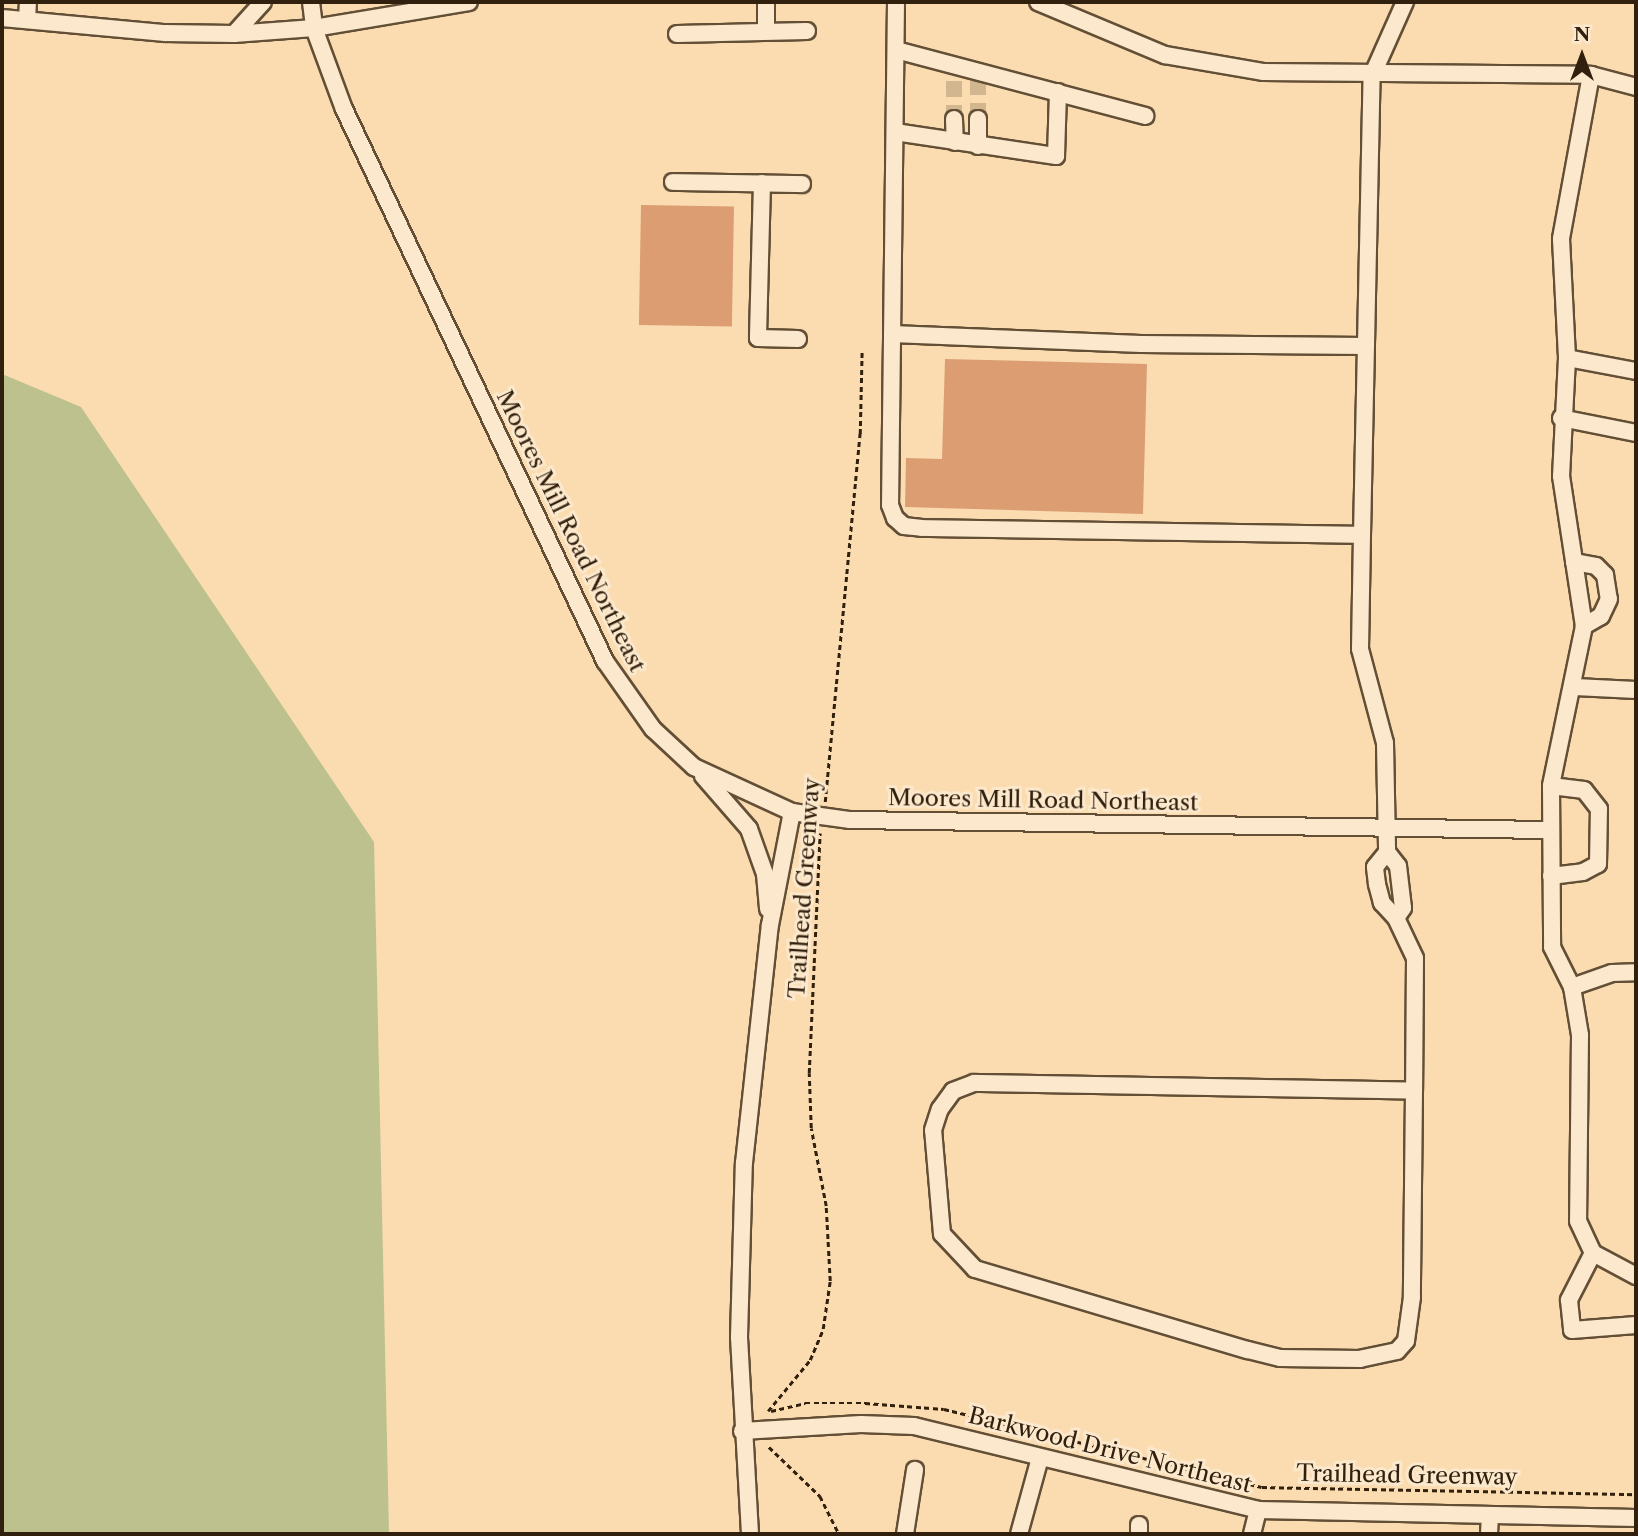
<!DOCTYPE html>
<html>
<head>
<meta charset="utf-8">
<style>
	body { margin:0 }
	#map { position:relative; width:1638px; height:1536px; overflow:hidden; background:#fadcb0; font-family:"Libre Caslon Text",serif }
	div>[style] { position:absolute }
	.green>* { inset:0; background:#bcc18d }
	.building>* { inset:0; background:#dc9d73; transform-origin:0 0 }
	.minor-tunnel>* { height:16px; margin-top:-8px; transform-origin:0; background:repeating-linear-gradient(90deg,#d2b68f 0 16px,transparent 0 24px) }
	.path>* { height:2.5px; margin-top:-1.25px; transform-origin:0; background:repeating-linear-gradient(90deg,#31200d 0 5px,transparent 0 8.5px) }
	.roads { filter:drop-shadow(2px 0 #634f36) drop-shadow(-2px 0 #634f36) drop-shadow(0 2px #634f36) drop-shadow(0 -2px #634f36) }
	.minor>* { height:16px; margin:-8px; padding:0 8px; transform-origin:8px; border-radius:8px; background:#fce8cc }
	span { translate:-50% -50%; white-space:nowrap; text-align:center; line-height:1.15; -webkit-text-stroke:6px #fce8cc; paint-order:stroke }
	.street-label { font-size:23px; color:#31200d }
	.frame { position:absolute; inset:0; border:4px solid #31200d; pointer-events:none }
	.north { position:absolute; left:1547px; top:21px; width:70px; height:70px; -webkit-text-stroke:5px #fce8cc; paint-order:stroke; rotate:0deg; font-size:19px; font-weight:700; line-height:28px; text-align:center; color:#31200d }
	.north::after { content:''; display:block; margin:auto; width:24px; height:32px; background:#31200d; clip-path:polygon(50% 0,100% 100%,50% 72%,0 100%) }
</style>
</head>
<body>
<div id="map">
	<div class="green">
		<i style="clip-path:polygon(2px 374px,81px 407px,374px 842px,389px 1534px,2px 1534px)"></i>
	</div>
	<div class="building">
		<i style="left:641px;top:205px;width:93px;height:120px;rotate:1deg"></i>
		<i style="clip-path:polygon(945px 359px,1147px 364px,1143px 514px,905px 507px,906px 458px,942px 459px)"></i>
	</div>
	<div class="minor-tunnel">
		<i style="left:954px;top:81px;width:38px;rotate:90deg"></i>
		<i style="left:978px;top:119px;width:38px;rotate:-90deg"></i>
	</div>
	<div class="path">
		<i style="left:825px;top:802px;width:370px;rotate:-84.6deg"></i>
		<i style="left:860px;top:434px;width:85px;rotate:-88.7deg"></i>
		<i style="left:768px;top:1411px;width:66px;rotate:-50.5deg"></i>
		<i style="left:810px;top:1360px;width:34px;rotate:-67deg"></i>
		<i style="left:823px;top:1329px;width:49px;rotate:-81.7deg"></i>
		<i style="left:830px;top:1281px;width:75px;rotate:-93.1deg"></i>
		<i style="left:826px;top:1206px;width:79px;rotate:-100.9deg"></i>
		<i style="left:811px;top:1128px;width:55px;rotate:-92.1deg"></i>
		<i style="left:809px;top:1073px;width:240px;rotate:-87.4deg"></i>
		<i style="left:771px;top:1411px;width:35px;rotate:-13deg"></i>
		<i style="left:805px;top:1403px;width:60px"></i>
		<i style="left:865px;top:1403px;width:79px;rotate:4.3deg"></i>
		<i style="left:944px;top:1409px;width:327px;rotate:13.8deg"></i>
		<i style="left:1262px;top:1487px;width:374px;rotate:1.1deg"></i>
		<i style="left:769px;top:1447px;width:71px;rotate:43.9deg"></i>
		<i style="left:820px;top:1496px;width:42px;rotate:63.4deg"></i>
	</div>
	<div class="roads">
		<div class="minor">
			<i style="left:311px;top:2px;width:26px;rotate:83deg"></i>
			<i style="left:314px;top:28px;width:86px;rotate:69.7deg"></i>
			<i style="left:344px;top:109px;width:611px;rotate:64.69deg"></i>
			<i style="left:605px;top:661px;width:83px;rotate:54.8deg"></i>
			<i style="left:653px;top:729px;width:56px;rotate:42.8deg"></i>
			<i style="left:694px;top:767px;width:108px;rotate:24.7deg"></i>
			<i style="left:792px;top:812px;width:59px;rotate:7.9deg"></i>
			<i style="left:850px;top:820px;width:701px;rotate:0.82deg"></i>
			<i style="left:896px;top:2px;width:503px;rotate:90.68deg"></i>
			<i style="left:890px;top:505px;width:14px;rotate:69deg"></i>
			<i style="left:895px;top:518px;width:12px;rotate:42deg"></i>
			<i style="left:904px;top:526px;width:18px;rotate:6deg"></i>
			<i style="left:922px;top:528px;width:440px;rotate:0.9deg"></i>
			<i style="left:1362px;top:535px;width:114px;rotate:91deg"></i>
			<i style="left:1360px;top:649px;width:97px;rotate:75.1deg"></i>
			<i style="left:1385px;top:743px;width:109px;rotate:88.9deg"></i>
			<i style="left:1038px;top:2px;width:138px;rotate:22.7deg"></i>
			<i style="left:1165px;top:55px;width:99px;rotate:9.8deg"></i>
			<i style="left:1263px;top:72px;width:328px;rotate:0.5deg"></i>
			<i style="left:1591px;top:75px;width:47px;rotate:14.9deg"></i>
			<i style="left:2px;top:18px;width:164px;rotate:5.3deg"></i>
			<i style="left:165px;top:33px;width:69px;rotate:0.8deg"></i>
			<i style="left:234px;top:34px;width:80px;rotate:-4.3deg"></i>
			<i style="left:314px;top:28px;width:157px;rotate:-9.5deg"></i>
			<i style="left:27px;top:20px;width:18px;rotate:-87deg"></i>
			<i style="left:766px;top:30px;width:28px;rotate:-90deg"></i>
			<i style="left:234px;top:34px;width:43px;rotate:-47.8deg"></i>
			<i style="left:677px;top:34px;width:130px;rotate:-1.3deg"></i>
			<i style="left:896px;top:50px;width:258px;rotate:14.8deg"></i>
			<i style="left:1591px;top:75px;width:167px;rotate:100.4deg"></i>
			<i style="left:1561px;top:239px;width:119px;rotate:87.1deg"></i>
			<i style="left:1567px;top:358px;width:118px;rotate:92.9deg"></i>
			<i style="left:1561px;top:476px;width:152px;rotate:81.3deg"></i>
			<i style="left:1584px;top:626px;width:163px;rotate:101.7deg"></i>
			<i style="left:1551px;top:786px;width:161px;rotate:89.6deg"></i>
			<i style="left:1552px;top:947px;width:45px;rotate:63.4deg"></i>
			<i style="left:1572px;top:987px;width:49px;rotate:80.5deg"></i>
			<i style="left:1580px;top:1035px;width:186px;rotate:90.6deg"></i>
			<i style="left:1578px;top:1221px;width:35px;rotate:65deg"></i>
			<i style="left:1593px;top:1253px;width:49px;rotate:28.1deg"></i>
			<i style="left:954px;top:119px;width:23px;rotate:88deg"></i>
			<i style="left:978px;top:119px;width:27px;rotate:90deg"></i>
			<i style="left:895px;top:132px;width:163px;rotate:8.5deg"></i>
			<i style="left:1056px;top:156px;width:64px;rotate:-88.2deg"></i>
			<i style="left:673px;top:182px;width:129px;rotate:0.9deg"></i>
			<i style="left:762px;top:183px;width:155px;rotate:91.5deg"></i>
			<i style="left:758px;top:338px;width:40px;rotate:1.4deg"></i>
			<i style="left:892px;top:334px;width:249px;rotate:2.3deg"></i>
			<i style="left:1141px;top:344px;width:225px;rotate:0.5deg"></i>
			<i style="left:1567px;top:358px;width:70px;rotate:10.7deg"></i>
			<i style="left:1561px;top:418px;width:76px;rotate:11.3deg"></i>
			<i style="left:1362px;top:535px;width:459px;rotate:-88.8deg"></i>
			<i style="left:1372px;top:76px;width:81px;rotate:-66deg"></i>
			<i style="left:1574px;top:562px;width:22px;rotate:10deg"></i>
			<i style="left:1596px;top:566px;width:13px;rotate:45deg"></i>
			<i style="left:1605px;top:575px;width:24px;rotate:81deg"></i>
			<i style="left:1609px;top:599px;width:19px;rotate:115deg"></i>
			<i style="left:1601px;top:616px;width:20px;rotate:150deg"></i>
			<i style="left:1575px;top:687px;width:61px;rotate:2.8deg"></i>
			<i style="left:703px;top:776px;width:70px;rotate:49deg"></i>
			<i style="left:749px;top:829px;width:48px;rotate:70.4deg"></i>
			<i style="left:765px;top:874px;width:35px;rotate:85deg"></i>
			<i style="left:1387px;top:852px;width:18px;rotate:52deg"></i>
			<i style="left:1398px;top:866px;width:42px;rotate:83.2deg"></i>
			<i style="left:1403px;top:908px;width:12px;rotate:125deg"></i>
			<i style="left:1396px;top:918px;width:21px;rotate:-133deg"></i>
			<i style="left:1382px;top:903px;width:20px;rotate:-105deg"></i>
			<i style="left:1377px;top:884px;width:17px;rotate:-97deg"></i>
			<i style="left:1375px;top:867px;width:19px;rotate:-51deg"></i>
			<i style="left:1551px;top:876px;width:32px;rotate:-7deg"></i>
			<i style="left:1583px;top:872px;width:17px;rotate:-28deg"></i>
			<i style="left:1598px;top:864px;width:55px;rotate:-89deg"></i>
			<i style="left:1599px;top:809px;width:24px;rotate:-128deg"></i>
			<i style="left:1584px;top:790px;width:33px;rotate:-173deg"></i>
			<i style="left:1396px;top:918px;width:44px;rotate:64.6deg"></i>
			<i style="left:1415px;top:958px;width:133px;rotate:90.4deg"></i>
			<i style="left:1414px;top:1091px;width:206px;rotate:90.6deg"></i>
			<i style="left:1412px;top:1297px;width:44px;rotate:97.8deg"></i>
			<i style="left:1406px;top:1341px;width:13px;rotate:132deg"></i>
			<i style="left:1397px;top:1351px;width:38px;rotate:168deg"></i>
			<i style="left:1360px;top:1359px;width:80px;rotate:-179.3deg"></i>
			<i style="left:1280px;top:1358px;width:34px;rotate:-166deg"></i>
			<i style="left:1247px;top:1350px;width:284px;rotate:-163.4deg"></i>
			<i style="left:975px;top:1269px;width:48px;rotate:-133.3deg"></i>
			<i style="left:942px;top:1234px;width:104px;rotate:-94.9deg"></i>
			<i style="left:933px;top:1130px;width:22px;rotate:-72deg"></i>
			<i style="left:940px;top:1109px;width:22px;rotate:-54deg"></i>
			<i style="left:953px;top:1091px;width:22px;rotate:-21deg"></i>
			<i style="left:974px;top:1083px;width:440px;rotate:1deg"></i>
			<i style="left:1572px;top:987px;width:42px;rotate:-19.3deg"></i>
			<i style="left:1612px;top:973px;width:24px;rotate:-2deg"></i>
			<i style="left:1593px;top:1253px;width:53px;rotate:117.1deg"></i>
			<i style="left:1569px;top:1300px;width:30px;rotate:84deg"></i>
			<i style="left:1572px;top:1330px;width:64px;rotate:-4.5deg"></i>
			<i style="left:742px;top:1431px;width:119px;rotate:-3.4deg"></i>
			<i style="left:861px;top:1424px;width:53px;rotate:2.2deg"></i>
			<i style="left:914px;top:1426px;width:354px;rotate:13.7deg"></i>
			<i style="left:1258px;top:1510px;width:378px;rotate:1.2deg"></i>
			<i style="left:750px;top:1534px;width:197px;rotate:-93.2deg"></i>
			<i style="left:739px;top:1337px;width:174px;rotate:-88.4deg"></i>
			<i style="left:744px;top:1163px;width:239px;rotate:-83.8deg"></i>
			<i style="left:770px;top:925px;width:115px;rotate:-79deg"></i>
			<i style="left:905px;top:1534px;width:65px;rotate:-81.1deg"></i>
			<i style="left:1019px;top:1534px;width:79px;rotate:-74.6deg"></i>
			<i style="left:1139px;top:1534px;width:9px;rotate:-90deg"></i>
			<i style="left:1252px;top:1534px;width:25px;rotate:-76deg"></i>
			<i style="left:1489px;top:1534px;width:19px;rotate:-87deg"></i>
		</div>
	</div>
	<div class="street-label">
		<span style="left:571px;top:531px;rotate:64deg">Moores Mill Road Northeast</span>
		<span style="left:1043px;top:800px;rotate:1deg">Moores Mill Road Northeast</span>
		<span style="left:804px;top:888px;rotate:-86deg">Trailhead Greenway</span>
		<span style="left:1110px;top:1450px;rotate:14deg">Barkwood Drive Northeast</span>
		<span style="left:1407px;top:1475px;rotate:1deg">Trailhead Greenway</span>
	</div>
	<div class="frame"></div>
	<div class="north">N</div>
</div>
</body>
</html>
